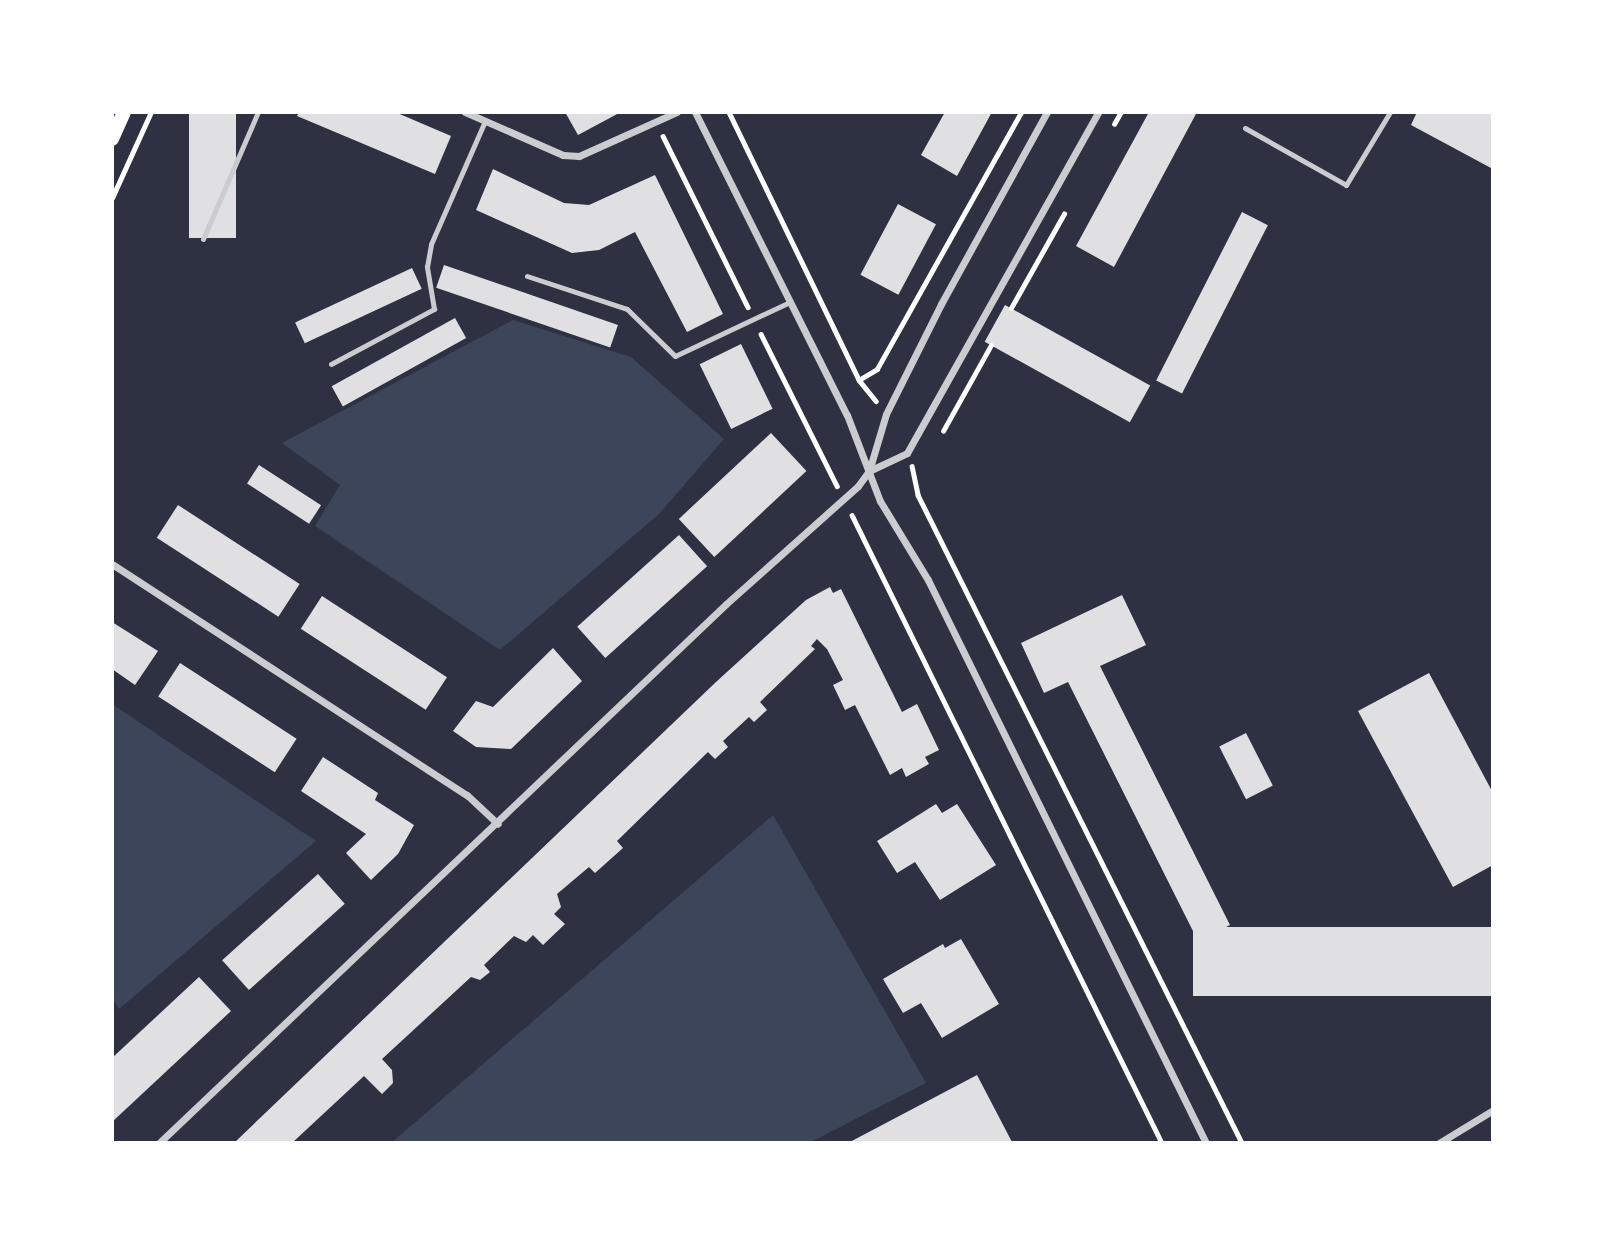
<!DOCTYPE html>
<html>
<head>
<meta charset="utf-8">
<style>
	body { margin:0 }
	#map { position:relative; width:1605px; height:1255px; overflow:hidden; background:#2d3142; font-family:Ubuntu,sans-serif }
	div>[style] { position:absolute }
	.green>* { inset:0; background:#3c4559 }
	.building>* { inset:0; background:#e0e0e3; transform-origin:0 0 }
	.path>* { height:4.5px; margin:-2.25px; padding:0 2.25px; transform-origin:2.25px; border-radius:2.25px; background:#fff }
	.service>* { height:5px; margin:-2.5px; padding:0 2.5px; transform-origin:2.5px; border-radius:2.5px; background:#caccd0 }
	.minor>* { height:7px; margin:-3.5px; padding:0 3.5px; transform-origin:3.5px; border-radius:3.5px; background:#caccd0 }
	.secondary>* { height:14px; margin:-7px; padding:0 7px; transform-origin:7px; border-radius:7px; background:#fff }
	span { translate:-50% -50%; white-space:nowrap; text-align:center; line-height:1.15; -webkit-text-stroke:7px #fff; paint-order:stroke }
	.frame { position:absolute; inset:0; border:114px solid #fff; pointer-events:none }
</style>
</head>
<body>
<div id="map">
	<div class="green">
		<i style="clip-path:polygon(513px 320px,631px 357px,724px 439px,659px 514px,500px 650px,315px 526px,340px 485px,282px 443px)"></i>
		<i style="clip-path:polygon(112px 704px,316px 841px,119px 1009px,112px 997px)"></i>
		<i style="clip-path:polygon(773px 815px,926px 1083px,809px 1143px,391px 1143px)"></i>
	</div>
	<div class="building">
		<i style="left:189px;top:112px;width:47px;height:126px"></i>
		<i style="clip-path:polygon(299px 112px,395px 112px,451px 136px,435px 174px,297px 116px)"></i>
		<i style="clip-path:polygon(565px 112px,621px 112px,578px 135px)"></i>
		<i style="clip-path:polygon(945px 112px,992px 112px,957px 176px,921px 155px)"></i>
		<i style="clip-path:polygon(1149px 112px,1197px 112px,1114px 267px,1076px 246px)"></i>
		<i style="clip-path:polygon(1417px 112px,1493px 112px,1491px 168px,1411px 125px)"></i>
		<i style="clip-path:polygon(493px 169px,564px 203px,589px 205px,655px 175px,723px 314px,687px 332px,635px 232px,599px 250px,572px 253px,476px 210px)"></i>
		<i style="left:898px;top:204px;width:43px;height:80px;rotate:28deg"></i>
		<i style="left:1242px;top:212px;width:29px;height:189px;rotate:27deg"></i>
		<i style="left:444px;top:265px;width:184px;height:24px;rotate:19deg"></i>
		<i style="left:412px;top:268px;width:23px;height:129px;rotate:65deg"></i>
		<i style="left:1005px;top:305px;width:166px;height:42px;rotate:29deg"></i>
		<i style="left:455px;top:318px;width:23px;height:141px;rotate:61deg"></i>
		<i style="left:741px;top:344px;width:72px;height:46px;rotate:64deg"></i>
		<i style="left:771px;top:433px;width:52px;height:126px;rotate:47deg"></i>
		<i style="left:259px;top:465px;width:74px;height:22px;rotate:33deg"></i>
		<i style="left:178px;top:505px;width:145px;height:39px;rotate:33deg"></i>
		<i style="left:679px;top:535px;width:42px;height:137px;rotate:48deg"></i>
		<i style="clip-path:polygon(830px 587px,833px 593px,841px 589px,902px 712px,917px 704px,939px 750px,925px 757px,929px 764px,906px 777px,902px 768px,890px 775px,855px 705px,845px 710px,833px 685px,843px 680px,827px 649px,817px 639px,811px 646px,815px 649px,760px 702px,767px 710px,754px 722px,749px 717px,723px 741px,728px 747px,715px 759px,708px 752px,617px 841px,623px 848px,595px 873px,589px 867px,557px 894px,561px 907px,554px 914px,565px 924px,543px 945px,533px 935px,526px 942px,514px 936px,484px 965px,490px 972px,480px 980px,471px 977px,382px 1059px,392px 1070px,393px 1083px,382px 1094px,364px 1076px,292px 1143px,234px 1143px,716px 682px,806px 600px)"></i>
		<i style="clip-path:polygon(1122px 595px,1146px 645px,1100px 666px,1230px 925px,1198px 941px,1068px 682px,1044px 693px,1021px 643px)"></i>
		<i style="left:322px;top:596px;width:149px;height:39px;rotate:33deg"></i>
		<i style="clip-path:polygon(112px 622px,158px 651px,135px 685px,112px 669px)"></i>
		<i style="clip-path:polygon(553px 648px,582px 681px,511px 749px,476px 747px,453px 731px,476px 701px,493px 707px)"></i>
		<i style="left:180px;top:663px;width:139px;height:40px;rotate:33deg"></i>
		<i style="clip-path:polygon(1429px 673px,1493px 793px,1493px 865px,1453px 887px,1358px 711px)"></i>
		<i style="left:1246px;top:733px;width:59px;height:30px;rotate:63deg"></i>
		<i style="clip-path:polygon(323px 757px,378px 793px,375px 800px,414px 825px,398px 854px,371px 880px,346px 853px,366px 834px,301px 791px)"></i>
		<i style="clip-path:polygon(936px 804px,942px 813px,957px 804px,996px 865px,940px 900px,915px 862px,897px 873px,877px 841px)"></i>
		<i style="left:318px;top:874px;width:40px;height:129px;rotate:48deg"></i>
		<i style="left:1493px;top:927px;width:69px;height:300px;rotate:90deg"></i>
		<i style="clip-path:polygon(961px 939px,999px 1004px,942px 1038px,921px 1003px,903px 1013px,883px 979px,943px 944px,945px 948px)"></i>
		<i style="clip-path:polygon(199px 977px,231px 1011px,112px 1122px,112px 1058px)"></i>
		<i style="clip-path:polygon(977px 1075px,1012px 1142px,848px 1143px)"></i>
	</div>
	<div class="path">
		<i style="left:729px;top:112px;width:298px;rotate:64.1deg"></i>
		<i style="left:859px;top:380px;width:27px;rotate:51deg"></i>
		<i style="left:1114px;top:124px;width:14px;rotate:-60deg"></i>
		<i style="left:663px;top:136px;width:191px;rotate:63.6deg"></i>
		<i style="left:112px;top:198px;width:94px;rotate:-65.6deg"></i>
		<i style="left:1011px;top:308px;width:108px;rotate:-60.6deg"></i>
		<i style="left:761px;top:334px;width:170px;rotate:63.4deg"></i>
		<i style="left:859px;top:380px;width:21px;rotate:-31deg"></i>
		<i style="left:877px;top:369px;width:295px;rotate:-60.7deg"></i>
		<i style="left:943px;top:431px;width:98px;rotate:-60.8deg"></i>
		<i style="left:912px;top:466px;width:30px;rotate:78deg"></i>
		<i style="left:918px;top:495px;width:724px;rotate:63.43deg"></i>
		<i style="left:852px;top:515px;width:700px;rotate:63.73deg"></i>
	</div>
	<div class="service">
		<i style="left:1245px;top:128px;width:116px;rotate:29.4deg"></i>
		<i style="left:1346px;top:185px;width:85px;rotate:-58.9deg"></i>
		<i style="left:203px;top:239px;width:138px;rotate:-66.6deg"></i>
		<i style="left:527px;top:276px;width:105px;rotate:18.3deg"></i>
		<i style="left:627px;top:309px;width:67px;rotate:44.4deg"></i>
		<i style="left:675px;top:356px;width:127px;rotate:-25.2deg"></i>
		<i style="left:331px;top:364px;width:117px;rotate:-28.1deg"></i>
		<i style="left:434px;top:309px;width:43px;rotate:-99.5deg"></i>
		<i style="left:427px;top:267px;width:23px;rotate:-80deg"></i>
		<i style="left:431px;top:244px;width:134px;rotate:-66.3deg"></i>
	</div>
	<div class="minor">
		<i style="left:465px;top:112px;width:107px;rotate:23.7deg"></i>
		<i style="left:563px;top:155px;width:16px;rotate:4deg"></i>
		<i style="left:579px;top:156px;width:107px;rotate:-24.2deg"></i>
		<i style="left:695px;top:112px;width:339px;rotate:63.4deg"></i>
		<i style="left:847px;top:415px;width:92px;rotate:69deg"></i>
		<i style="left:880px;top:501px;width:92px;rotate:58.7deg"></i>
		<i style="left:928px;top:580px;width:628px;rotate:63.72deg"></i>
		<i style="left:869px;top:471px;width:42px;rotate:-25.3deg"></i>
		<i style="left:907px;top:453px;width:391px;rotate:-60.7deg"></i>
		<i style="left:112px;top:564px;width:424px;rotate:33.1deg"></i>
		<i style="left:467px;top:795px;width:42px;rotate:43.1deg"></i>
		<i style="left:159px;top:1143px;width:782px;rotate:-43.55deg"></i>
		<i style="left:726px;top:604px;width:177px;rotate:-41.8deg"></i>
		<i style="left:858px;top:486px;width:19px;rotate:-54deg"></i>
		<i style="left:869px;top:471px;width:59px;rotate:-73.4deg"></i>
		<i style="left:886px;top:414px;width:123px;rotate:-63.4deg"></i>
		<i style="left:941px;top:304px;width:219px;rotate:-61.1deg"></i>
		<i style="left:1439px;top:1143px;width:63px;rotate:-31.4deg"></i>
	</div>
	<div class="secondary">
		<i style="left:112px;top:139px;width:30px;rotate:-66deg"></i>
	</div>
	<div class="frame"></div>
</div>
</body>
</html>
